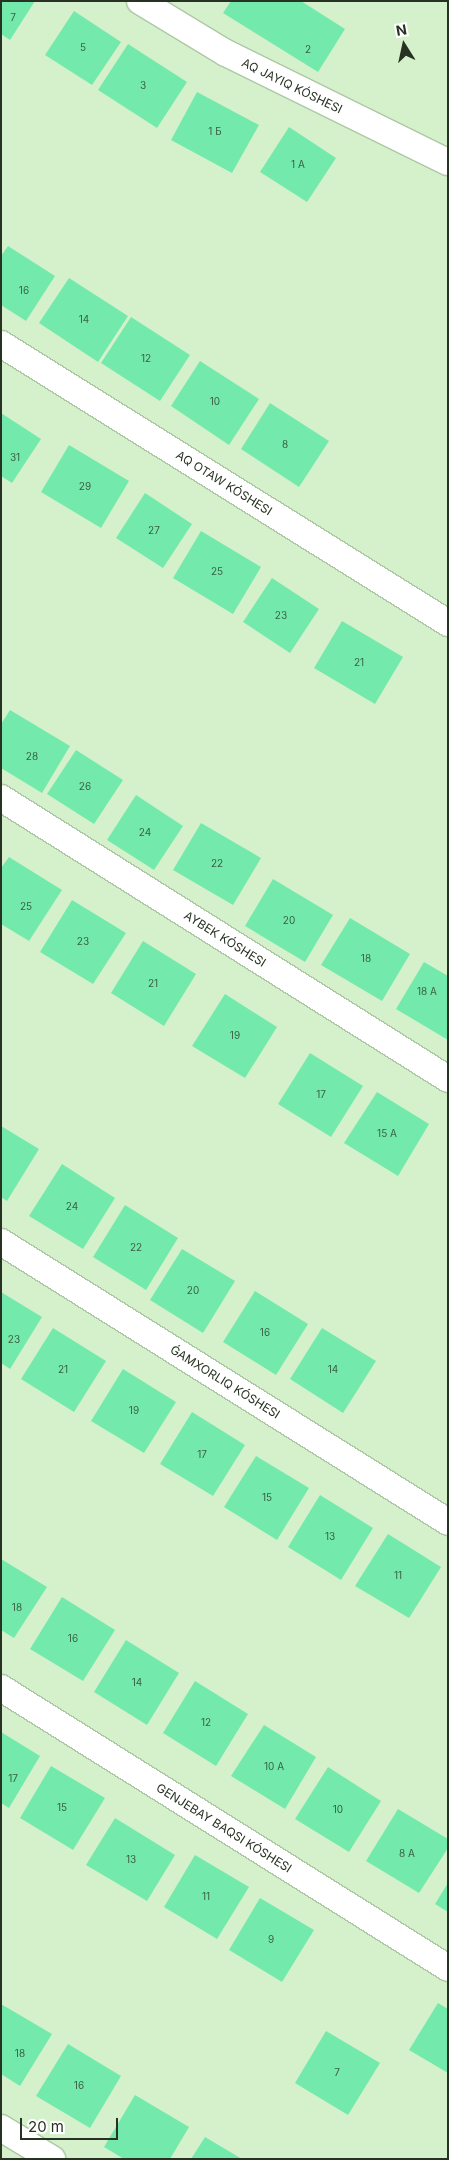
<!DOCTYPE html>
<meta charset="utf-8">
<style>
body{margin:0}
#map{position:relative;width:449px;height:2160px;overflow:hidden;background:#d5f1cc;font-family:Inter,sans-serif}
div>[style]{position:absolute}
.building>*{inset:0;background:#73eaab}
.roads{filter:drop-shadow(1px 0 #acc8a4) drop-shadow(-1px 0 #acc8a4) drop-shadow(0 1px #acc8a4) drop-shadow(0 -1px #acc8a4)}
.minor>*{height:26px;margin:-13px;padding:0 13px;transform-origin:13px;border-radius:13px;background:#fff}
span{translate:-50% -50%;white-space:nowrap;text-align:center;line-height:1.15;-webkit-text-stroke:4.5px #fff;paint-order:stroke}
.number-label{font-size:10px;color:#3a6045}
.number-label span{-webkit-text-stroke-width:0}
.street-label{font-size:12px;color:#273223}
.frame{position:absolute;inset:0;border:2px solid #273223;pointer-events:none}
.north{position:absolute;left:379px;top:20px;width:50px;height:50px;-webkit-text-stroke:4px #fff;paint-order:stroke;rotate:350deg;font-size:14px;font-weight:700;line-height:20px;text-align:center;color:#273223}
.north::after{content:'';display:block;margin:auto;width:18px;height:22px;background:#273223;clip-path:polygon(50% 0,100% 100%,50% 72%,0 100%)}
.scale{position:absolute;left:20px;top:2118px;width:98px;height:22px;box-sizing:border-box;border:2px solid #273223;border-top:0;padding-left:6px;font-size:15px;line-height:18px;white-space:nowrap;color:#273223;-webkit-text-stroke:4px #fff;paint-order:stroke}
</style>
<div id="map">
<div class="building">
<i style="clip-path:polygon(1px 1px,35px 1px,10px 40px,1px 34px)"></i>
<i style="clip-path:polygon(231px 1px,301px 1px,345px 29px,318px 72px,223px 13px)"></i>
<i style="clip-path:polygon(74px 11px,121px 42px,92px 85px,45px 55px)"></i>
<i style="clip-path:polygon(128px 44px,187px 82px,157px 128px,98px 90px)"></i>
<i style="clip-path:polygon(197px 92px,259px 125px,232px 173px,171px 140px)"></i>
<i style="clip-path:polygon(289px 127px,336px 158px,307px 202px,260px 172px)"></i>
<i style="clip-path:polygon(8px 246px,55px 276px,26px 321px,1px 305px,1px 256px)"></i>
<i style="clip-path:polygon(69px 278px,128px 316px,98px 362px,39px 323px)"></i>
<i style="clip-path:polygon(131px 317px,190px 355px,160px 401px,101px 363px)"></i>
<i style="clip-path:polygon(200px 361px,259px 399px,229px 445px,171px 406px)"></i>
<i style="clip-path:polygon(270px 403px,329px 441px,299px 487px,241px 449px)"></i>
<i style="clip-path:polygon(1px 413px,41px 439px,12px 483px,1px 476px)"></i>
<i style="clip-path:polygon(69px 445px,129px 481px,101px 528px,41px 492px)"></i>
<i style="clip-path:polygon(145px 493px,192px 524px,163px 568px,116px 538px)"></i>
<i style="clip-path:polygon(201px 531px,261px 567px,233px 614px,173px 578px)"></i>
<i style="clip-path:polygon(272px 578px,319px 609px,290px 653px,243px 622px)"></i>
<i style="clip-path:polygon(342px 621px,403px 657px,375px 704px,314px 668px)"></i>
<i style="clip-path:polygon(10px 710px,70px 746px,42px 793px,1px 768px,1px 724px)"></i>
<i style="clip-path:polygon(76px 750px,123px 780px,94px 824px,47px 794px)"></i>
<i style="clip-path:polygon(136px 795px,183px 826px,154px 870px,107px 840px)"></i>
<i style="clip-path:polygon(201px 823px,261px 858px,233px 905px,173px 870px)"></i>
<i style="clip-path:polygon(9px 857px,62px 890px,29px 941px,1px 924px,1px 868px)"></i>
<i style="clip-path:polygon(273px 879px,333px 915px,305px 962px,245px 926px)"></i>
<i style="clip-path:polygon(72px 900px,126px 933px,93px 984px,40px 952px)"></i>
<i style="clip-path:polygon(350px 918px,410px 954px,382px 1001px,321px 965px)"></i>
<i style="clip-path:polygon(143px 941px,196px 974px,164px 1026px,111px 993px)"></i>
<i style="clip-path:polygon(424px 962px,448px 976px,448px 1040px,396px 1009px)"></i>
<i style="clip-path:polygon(225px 994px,277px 1027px,245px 1078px,192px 1046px)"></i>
<i style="clip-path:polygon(310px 1053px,363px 1086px,331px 1137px,278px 1104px)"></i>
<i style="clip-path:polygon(377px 1092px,429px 1124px,398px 1176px,344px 1143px)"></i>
<i style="clip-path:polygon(1px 1126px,39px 1149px,7px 1201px,1px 1197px)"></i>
<i style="clip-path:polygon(62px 1164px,115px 1198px,83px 1249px,29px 1216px)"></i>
<i style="clip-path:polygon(125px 1205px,178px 1238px,146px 1290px,93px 1257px)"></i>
<i style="clip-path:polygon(182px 1249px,235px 1281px,203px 1333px,150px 1300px)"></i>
<i style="clip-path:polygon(255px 1291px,308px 1324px,276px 1375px,223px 1342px)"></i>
<i style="clip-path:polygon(1px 1292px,42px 1317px,10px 1369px,1px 1363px)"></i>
<i style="clip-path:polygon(53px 1328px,106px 1361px,74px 1412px,21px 1379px)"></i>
<i style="clip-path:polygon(322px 1328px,376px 1361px,343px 1413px,290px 1379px)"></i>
<i style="clip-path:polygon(123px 1369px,176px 1402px,144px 1453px,91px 1421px)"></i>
<i style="clip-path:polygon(192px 1412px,245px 1445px,213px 1496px,160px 1464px)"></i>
<i style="clip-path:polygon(256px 1456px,309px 1488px,277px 1540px,224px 1507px)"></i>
<i style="clip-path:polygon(320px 1495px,373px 1528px,341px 1580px,288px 1547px)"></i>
<i style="clip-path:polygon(388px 1534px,441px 1567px,409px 1618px,355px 1586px)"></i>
<i style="clip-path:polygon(1px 1559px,47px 1587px,14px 1638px,1px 1630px)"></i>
<i style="clip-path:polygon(62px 1597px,115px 1630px,83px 1681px,30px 1649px)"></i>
<i style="clip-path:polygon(126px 1640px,179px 1673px,147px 1725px,94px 1692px)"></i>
<i style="clip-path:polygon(195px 1681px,248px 1714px,216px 1766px,163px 1733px)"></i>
<i style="clip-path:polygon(264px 1725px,316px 1757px,285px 1809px,231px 1776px)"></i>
<i style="clip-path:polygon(1px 1732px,40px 1756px,9px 1808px,1px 1803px)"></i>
<i style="clip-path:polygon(51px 1766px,105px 1798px,73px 1850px,20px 1818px)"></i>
<i style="clip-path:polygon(328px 1767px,381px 1801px,349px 1852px,295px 1819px)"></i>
<i style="clip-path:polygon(398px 1809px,448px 1839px,448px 1848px,419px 1893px,366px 1861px)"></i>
<i style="clip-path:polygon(115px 1818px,175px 1855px,147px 1901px,86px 1865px)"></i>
<i style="clip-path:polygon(195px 1855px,249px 1887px,217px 1939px,164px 1907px)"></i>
<i style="clip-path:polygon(448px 1883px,448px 1912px,435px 1904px)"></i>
<i style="clip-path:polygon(260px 1898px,314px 1930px,282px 1982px,229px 1950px)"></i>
<i style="clip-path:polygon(438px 2003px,448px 2009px,448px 2073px,409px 2050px)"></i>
<i style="clip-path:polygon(1px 2004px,52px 2034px,20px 2086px,1px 2074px)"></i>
<i style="clip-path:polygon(326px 2031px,380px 2063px,348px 2115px,295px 2083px)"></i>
<i style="clip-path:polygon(68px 2044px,121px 2076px,90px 2128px,36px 2096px)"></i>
<i style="clip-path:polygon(135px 2095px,189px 2127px,170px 2159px,124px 2159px,104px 2147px)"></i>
<i style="clip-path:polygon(205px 2137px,242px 2159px,191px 2159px)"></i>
</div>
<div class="roads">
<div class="minor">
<i style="left:140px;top:1px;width:100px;rotate:31.2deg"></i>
<i style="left:226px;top:53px;width:247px;rotate:26.2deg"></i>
<i style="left:1px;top:344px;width:527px;rotate:31.97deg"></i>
<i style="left:1px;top:798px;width:528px;rotate:32.15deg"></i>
<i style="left:1px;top:1242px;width:527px;rotate:32.06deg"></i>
<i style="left:1px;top:1688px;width:527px;rotate:32.06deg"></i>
<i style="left:1px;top:2128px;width:60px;rotate:31.3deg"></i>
</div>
</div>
<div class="number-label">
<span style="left:13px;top:18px">7</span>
<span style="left:83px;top:48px">5</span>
<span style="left:308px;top:50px">2</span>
<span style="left:143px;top:86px">3</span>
<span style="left:215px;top:132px">1 Б</span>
<span style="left:298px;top:165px">1 А</span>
<span style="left:24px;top:291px">16</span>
<span style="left:84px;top:320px">14</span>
<span style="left:146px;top:359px">12</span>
<span style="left:215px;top:402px">10</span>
<span style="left:285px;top:445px">8</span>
<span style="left:15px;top:458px">31</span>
<span style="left:85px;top:487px">29</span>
<span style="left:154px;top:531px">27</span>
<span style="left:217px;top:572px">25</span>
<span style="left:281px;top:616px">23</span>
<span style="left:359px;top:663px">21</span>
<span style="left:32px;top:757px">28</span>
<span style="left:85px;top:787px">26</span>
<span style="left:145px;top:833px">24</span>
<span style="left:217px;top:864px">22</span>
<span style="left:26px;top:907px">25</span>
<span style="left:289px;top:921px">20</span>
<span style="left:83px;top:942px">23</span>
<span style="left:366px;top:959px">18</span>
<span style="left:153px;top:984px">21</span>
<span style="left:427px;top:992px">18 А</span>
<span style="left:235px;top:1036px">19</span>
<span style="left:321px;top:1095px">17</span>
<span style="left:387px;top:1134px">15 А</span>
<span style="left:72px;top:1207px">24</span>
<span style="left:136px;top:1248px">22</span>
<span style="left:193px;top:1291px">20</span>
<span style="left:265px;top:1333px">16</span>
<span style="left:14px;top:1340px">23</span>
<span style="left:63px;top:1370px">21</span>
<span style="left:333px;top:1370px">14</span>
<span style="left:134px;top:1411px">19</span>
<span style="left:202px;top:1455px">17</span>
<span style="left:267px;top:1498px">15</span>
<span style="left:330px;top:1537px">13</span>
<span style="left:398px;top:1576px">11</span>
<span style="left:17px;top:1608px">18</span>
<span style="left:73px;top:1639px">16</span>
<span style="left:137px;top:1683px">14</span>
<span style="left:206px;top:1723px">12</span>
<span style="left:274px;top:1767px">10 А</span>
<span style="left:13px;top:1779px">17</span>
<span style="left:62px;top:1808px">15</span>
<span style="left:338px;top:1810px">10</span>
<span style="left:407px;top:1854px">8 А</span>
<span style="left:131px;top:1860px">13</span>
<span style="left:206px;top:1897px">11</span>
<span style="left:271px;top:1940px">9</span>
<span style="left:20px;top:2054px">18</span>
<span style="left:337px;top:2073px">7</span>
<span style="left:79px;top:2086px">16</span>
</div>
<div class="street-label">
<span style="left:292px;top:86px;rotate:26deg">AQ JAYIQ KÓSHESI</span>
<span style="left:224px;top:483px;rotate:32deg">AQ OTAW KÓSHESI</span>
<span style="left:225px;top:939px;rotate:32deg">AYBEK KÓSHESI</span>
<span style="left:225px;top:1382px;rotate:32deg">ǴAMXORLIQ KÓSHESI</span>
<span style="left:224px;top:1828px;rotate:32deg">GENJEBAY BAQSI KÓSHESI</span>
</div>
<div class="frame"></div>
<div class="north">N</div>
<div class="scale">20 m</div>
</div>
